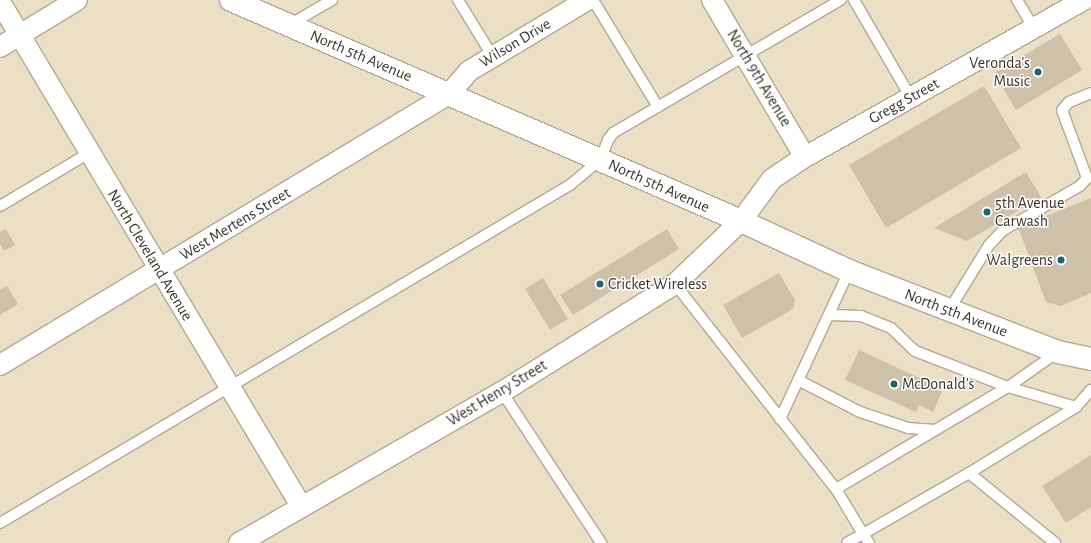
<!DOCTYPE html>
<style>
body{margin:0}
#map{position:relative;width:1091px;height:543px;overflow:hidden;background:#ebdfc6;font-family:"Alegreya Sans",sans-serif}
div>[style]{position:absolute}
.building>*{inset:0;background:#cdc1a9}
.roads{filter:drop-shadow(1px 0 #b4a991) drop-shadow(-1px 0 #b4a991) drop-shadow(0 1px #b4a991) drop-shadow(0 -1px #b4a991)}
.service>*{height:10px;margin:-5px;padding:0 5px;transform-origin:5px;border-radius:5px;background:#fff}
.minor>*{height:20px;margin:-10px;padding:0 10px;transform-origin:10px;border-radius:10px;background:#fff}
.tertiary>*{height:22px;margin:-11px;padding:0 11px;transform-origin:11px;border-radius:11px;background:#fff}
.dots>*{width:11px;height:11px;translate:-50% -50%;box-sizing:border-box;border:2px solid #fff;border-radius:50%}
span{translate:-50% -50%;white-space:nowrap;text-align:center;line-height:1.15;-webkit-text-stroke:3px #fff;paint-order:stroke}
.street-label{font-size:16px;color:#39342b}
.poi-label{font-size:16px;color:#39342b}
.right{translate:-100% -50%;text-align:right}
.left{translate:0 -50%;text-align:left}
</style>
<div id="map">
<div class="building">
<i style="clip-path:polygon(1060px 34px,1082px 70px,1016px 110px,994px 73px)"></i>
<i style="clip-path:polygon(984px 86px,1021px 148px,886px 228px,849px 165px)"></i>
<i style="clip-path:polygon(1026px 172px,1041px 197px,967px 241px,934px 228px)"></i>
<i style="clip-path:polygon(1091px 198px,1091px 293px,1061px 306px,1046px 302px,1018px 227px)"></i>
<i style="clip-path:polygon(6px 229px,15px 245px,4px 251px,0 244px,0 232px)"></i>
<i style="clip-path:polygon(667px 229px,679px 249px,573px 315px,560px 295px)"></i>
<i style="clip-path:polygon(779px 273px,795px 300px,793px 309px,742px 338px,723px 305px)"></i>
<i style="clip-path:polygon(543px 278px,568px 319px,550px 330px,525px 289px)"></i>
<i style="clip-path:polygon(7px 286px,18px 304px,0 315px,0 290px)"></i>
<i style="clip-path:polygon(859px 350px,943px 389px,933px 412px,919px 405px,916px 412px,845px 380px)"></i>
<i style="clip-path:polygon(1091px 455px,1091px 507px,1066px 523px,1042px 486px)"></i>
</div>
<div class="roads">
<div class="service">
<i style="left:458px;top:0;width:67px;rotate:58.4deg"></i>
<i style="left:593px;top:0;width:125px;rotate:58.7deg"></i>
<i style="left:854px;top:0;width:113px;rotate:59.8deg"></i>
<i style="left:1017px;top:0;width:33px;rotate:59deg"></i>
<i style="left:289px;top:25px;width:50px;rotate:-30.2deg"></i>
<i style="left:0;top:206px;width:104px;rotate:-30.8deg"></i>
<i style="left:675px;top:284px;width:261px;rotate:51.9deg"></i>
<i style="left:836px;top:489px;width:200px;rotate:-30.7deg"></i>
<i style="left:1008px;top:387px;width:71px;rotate:16.4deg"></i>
<i style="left:1076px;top:407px;width:126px;rotate:148.3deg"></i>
<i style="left:949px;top:310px;width:76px;rotate:-58.4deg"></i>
<i style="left:989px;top:245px;width:19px;rotate:-47deg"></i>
<i style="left:1002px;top:231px;width:90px;rotate:-30deg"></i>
<i style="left:1080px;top:186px;width:11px;rotate:-49deg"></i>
<i style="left:1087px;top:178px;width:72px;rotate:-110.2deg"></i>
<i style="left:1062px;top:110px;width:11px;rotate:-49deg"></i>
<i style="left:1069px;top:102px;width:24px;rotate:-22deg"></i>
<i style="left:829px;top:315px;width:32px;rotate:2deg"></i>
<i style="left:861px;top:316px;width:32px;rotate:22deg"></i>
<i style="left:891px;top:328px;width:33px;rotate:44deg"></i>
<i style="left:915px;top:351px;width:100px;rotate:21.2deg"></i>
<i style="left:1008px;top:387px;width:61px;rotate:-35deg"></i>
<i style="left:798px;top:380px;width:70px;rotate:27.3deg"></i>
<i style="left:860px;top:412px;width:51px;rotate:18.4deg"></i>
<i style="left:908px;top:428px;width:27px;rotate:4deg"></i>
<i style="left:502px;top:392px;width:181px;rotate:56.7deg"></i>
<i style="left:1076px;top:407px;width:23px;rotate:-49deg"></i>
<i style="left:780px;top:419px;width:163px;rotate:-65deg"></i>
<i style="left:836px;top:489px;width:52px;rotate:59deg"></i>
<i style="left:863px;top:534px;width:18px;rotate:151deg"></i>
<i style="left:0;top:523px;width:663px;rotate:-30.67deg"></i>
<i style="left:570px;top:185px;width:39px;rotate:-40deg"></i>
<i style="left:600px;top:160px;width:22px;rotate:-68deg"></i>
<i style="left:608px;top:140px;width:9px;rotate:-54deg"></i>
<i style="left:613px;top:133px;width:264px;rotate:-30.3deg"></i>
<i style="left:869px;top:543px;width:11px;rotate:-124deg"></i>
<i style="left:863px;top:534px;width:122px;rotate:-29.9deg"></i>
<i style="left:969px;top:473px;width:111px;rotate:39.1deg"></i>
</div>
<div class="minor">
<i style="left:712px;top:0;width:182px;rotate:59.4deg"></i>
<i style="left:0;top:2px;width:587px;rotate:59.15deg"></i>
<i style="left:0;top:47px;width:90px;rotate:-31.4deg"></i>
<i style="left:0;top:365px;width:524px;rotate:-31.11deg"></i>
<i style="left:449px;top:94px;width:30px;rotate:-49deg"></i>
<i style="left:469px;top:71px;width:138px;rotate:-31deg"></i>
<i style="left:239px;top:543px;width:303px;rotate:-29.9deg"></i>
<i style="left:502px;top:392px;width:204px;rotate:-32deg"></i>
<i style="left:675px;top:284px;width:91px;rotate:-43.7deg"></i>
<i style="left:741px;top:221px;width:52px;rotate:-53.6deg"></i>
<i style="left:772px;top:179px;width:40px;rotate:-34deg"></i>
<i style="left:805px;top:157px;width:320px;rotate:-29.4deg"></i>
</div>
<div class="tertiary">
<i style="left:231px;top:0;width:556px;rotate:23.43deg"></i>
<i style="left:741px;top:221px;width:119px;rotate:24.8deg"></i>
<i style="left:849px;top:271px;width:224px;rotate:21.2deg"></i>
<i style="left:1058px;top:352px;width:34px;rotate:12deg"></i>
</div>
</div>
<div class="dots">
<i style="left:1038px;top:72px;background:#1c6772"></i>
<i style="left:987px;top:212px;background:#1c6772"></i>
<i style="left:1061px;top:260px;background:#1c6772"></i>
<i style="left:600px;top:284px;background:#1c6772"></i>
<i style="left:894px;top:384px;background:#1c6772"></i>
</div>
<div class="street-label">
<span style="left:515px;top:43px;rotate:-31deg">Wilson Drive</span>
<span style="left:361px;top:56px;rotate:23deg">North 5th Avenue</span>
<span style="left:759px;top:78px;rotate:59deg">North 9th Avenue</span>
<span style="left:904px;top:101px;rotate:-29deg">Gregg Street</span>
<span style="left:659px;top:186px;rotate:24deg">North 5th Avenue</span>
<span style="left:235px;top:224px;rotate:-31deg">West Mertens Street</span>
<span style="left:150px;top:255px;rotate:59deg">North Cleveland Avenue</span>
<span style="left:956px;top:313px;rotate:21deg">North 5th Avenue</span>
<span style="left:497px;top:393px;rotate:-31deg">West Henry Street</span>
</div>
<div class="poi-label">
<span class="right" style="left:1030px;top:72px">Veronda's<br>Music</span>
<span class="left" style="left:995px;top:212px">5th Avenue<br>Carwash</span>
<span class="right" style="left:1053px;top:260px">Walgreens</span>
<span class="left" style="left:608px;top:284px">Cricket Wireless</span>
<span class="left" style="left:902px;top:384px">McDonald's</span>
</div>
</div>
